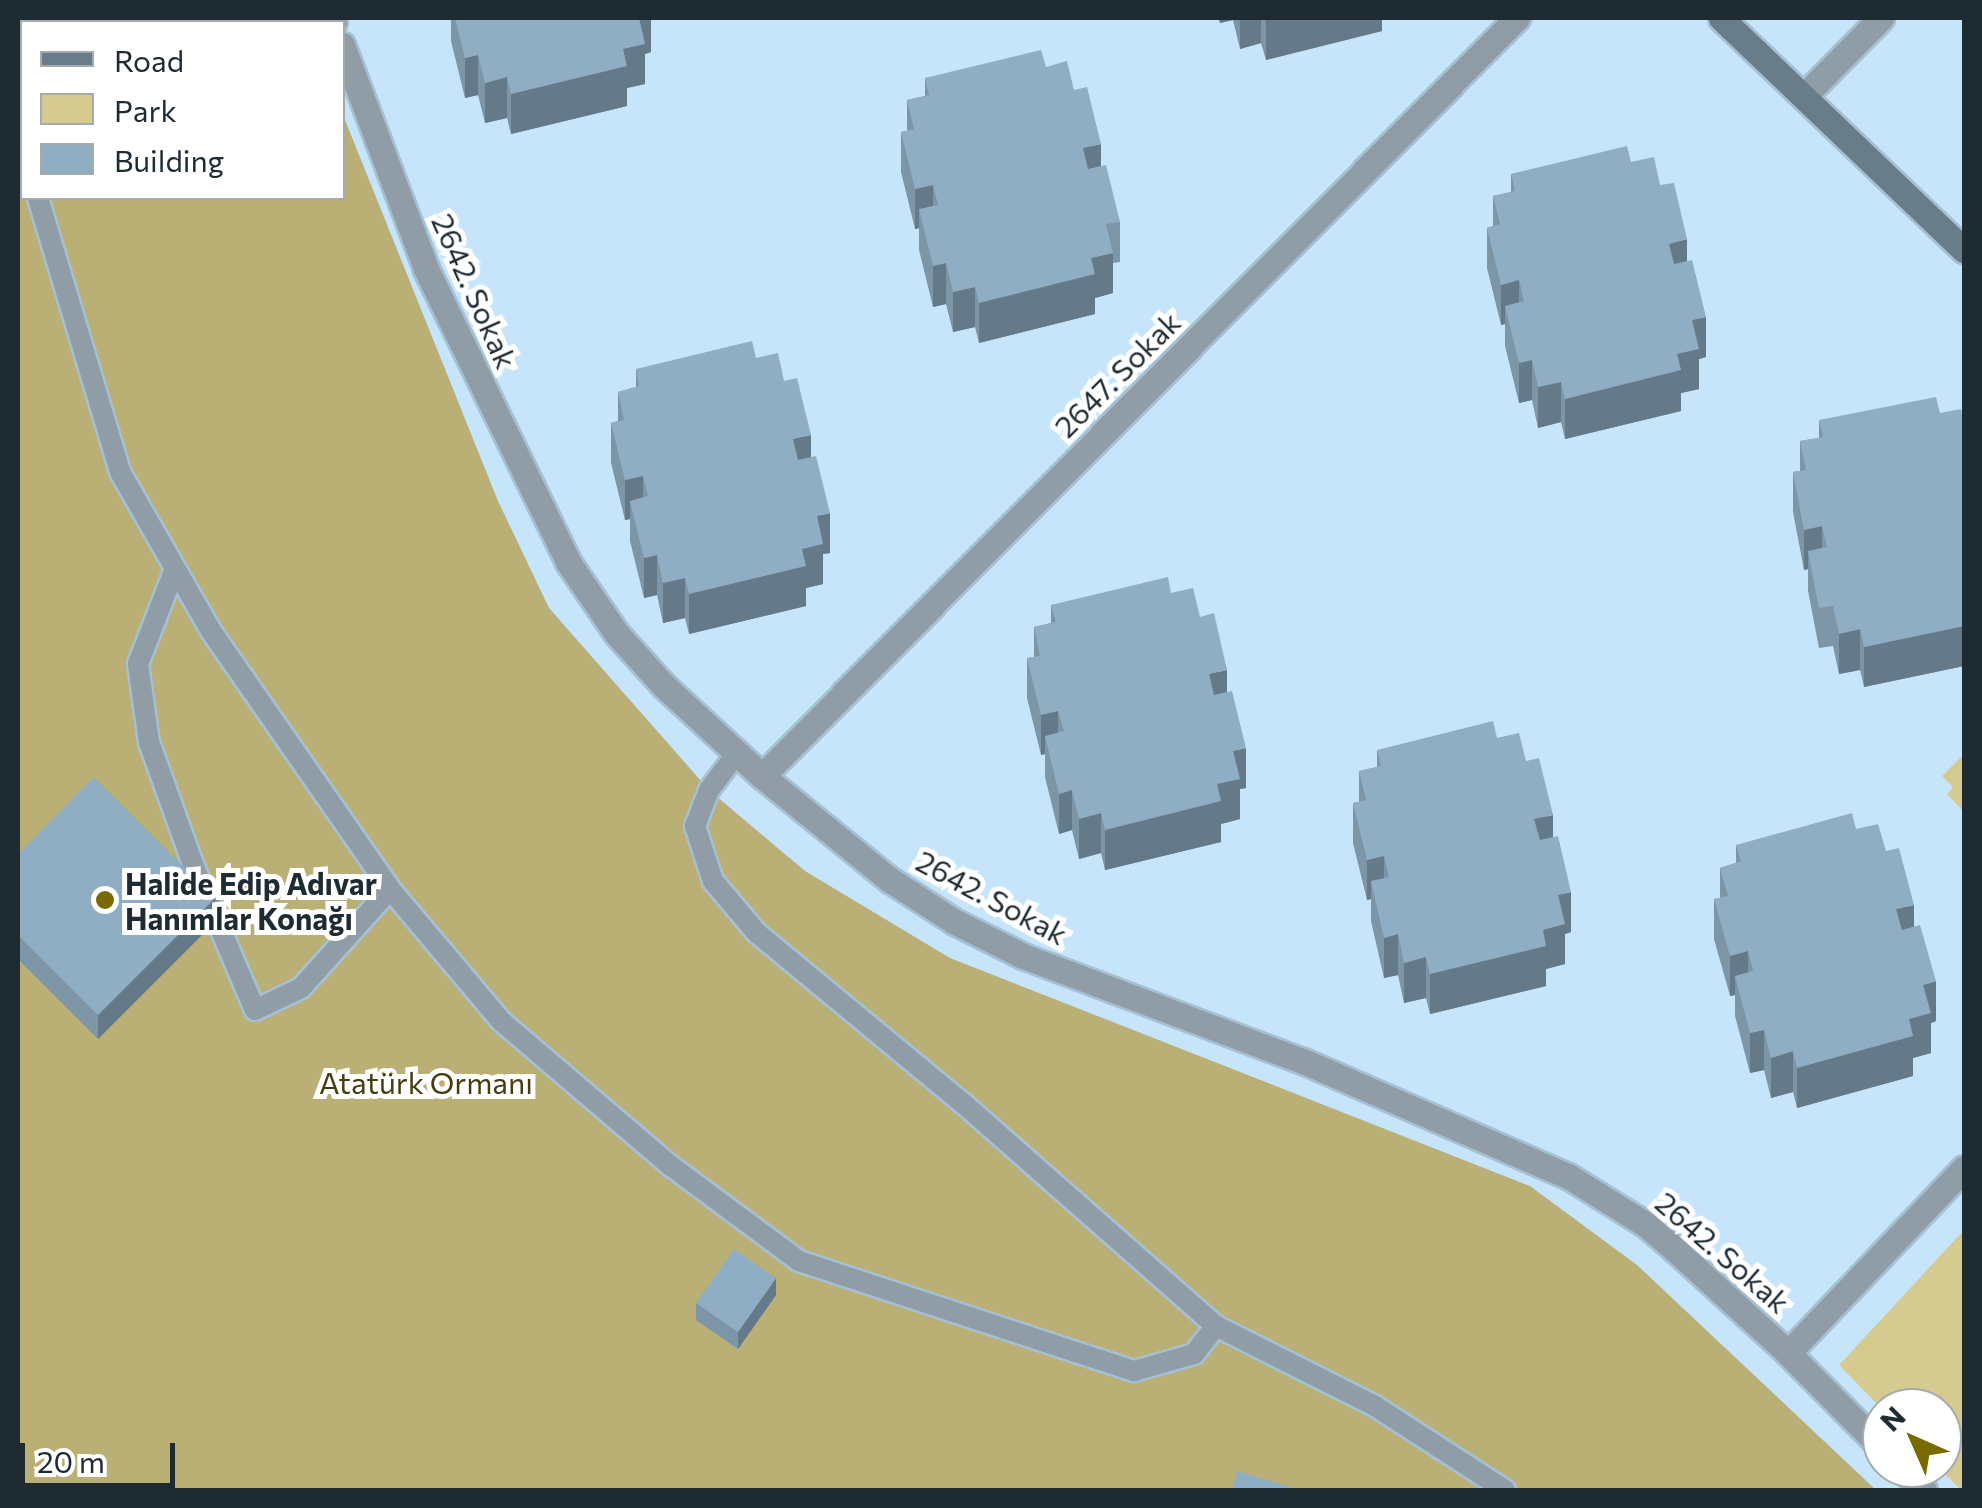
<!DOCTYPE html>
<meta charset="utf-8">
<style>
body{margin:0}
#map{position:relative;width:1982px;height:1508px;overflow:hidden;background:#c6e5fb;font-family:Commissioner,sans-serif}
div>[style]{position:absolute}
.green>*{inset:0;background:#d5ca90}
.forest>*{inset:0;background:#baaf74}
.roads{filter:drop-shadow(2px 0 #a5c0d3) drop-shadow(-2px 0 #a5c0d3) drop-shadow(0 2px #a5c0d3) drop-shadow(0 -2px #a5c0d3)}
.lane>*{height:20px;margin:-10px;padding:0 10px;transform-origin:10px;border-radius:10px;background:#909ca6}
.street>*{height:25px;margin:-12.5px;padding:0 12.5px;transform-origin:12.5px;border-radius:12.5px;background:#909ca6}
.secondary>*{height:25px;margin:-12.5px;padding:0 12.5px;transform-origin:12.5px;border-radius:12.5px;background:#697c89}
.wall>*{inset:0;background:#7c96a8}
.shaded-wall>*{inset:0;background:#657a88}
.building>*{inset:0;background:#90aec3}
.dots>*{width:28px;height:28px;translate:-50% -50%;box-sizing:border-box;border:5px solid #fff;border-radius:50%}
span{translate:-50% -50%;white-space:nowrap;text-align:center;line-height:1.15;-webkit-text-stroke:10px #fff;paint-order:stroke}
.street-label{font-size:30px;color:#1f2b33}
.poi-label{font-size:30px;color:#1f2b33;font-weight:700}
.left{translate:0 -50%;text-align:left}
.park-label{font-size:30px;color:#453d0d}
.frame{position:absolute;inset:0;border:20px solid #1f2b33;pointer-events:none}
.legend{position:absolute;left:20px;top:20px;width:325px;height:180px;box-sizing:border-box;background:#fff;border:2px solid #a5aaad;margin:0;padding:12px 18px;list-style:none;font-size:30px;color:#1f2b33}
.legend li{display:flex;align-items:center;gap:20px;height:50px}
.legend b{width:50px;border:2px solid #a5aaad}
.north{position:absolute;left:1862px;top:1388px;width:100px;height:100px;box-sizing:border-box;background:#fff;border:2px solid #a5aaad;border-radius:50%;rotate:315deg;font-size:28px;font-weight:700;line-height:40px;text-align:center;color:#1f2b33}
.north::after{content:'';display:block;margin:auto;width:35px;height:45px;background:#796a00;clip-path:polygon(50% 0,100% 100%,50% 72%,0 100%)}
.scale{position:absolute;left:20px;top:1443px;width:155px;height:45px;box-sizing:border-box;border:5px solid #1f2b33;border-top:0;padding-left:12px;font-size:30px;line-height:35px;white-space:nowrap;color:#1f2b33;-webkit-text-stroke:8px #fff;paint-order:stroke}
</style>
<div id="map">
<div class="green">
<i style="clip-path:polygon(1964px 754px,1964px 812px,1947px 794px,1953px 787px,1942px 776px)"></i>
<i style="clip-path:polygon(1964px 1230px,1964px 1490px,1961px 1490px,1939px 1468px,1942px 1408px,1882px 1409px,1839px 1365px)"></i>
</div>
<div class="forest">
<i style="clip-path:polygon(18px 18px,304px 18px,306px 22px,22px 22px,22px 198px,342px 198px,343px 115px,498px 501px,549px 608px,709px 790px,805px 871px,950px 958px,1530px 1186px,1637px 1265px,1876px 1490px,18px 1490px)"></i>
</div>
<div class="roads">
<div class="lane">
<i style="left:18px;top:111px;width:21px;rotate:79deg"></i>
<i style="left:38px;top:198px;width:286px;rotate:73.3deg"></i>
<i style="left:120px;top:472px;width:183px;rotate:60.2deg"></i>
<i style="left:211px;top:631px;width:314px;rotate:55.2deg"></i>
<i style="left:390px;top:889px;width:172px;rotate:49.9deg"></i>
<i style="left:501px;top:1021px;width:223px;rotate:40.5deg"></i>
<i style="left:671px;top:1166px;width:159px;rotate:36.6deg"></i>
<i style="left:799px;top:1261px;width:353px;rotate:18.2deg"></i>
<i style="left:1134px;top:1371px;width:62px;rotate:-15.8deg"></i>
<i style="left:1194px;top:1354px;width:36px;rotate:-52deg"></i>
<i style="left:175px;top:569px;width:102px;rotate:111.3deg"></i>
<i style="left:138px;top:664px;width:79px;rotate:82deg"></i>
<i style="left:149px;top:742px;width:133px;rotate:70.2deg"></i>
<i style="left:194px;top:867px;width:155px;rotate:66.9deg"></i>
<i style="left:255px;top:1010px;width:51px;rotate:-25.6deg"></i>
<i style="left:301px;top:988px;width:133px;rotate:-48deg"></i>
<i style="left:737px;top:753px;width:46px;rotate:127.1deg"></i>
<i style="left:709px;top:790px;width:39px;rotate:111deg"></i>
<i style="left:695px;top:826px;width:58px;rotate:71.9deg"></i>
<i style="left:713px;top:881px;width:68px;rotate:49.8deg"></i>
<i style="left:757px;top:933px;width:268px;rotate:39.6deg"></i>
<i style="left:964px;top:1104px;width:336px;rotate:41.4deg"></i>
<i style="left:1216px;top:1326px;width:178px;rotate:26.7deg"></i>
<i style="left:1375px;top:1406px;width:155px;rotate:32.9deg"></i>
</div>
<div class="street">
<i style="left:332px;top:18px;width:4px;rotate:63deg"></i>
<i style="left:342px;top:45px;width:239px;rotate:69.4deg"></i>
<i style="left:426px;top:269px;width:326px;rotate:64.1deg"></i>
<i style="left:568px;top:562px;width:87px;rotate:55.8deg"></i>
<i style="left:617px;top:634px;width:70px;rotate:47.9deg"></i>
<i style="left:664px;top:686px;width:133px;rotate:42.6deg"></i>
<i style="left:762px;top:776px;width:165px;rotate:39.1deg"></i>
<i style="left:890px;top:880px;width:77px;rotate:32.9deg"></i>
<i style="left:955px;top:922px;width:76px;rotate:26.6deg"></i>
<i style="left:1023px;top:956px;width:299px;rotate:20.6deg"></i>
<i style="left:1303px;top:1061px;width:289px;rotate:23.5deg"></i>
<i style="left:1568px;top:1176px;width:91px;rotate:31.9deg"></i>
<i style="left:1645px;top:1224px;width:34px;rotate:40deg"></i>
<i style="left:1671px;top:1246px;width:159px;rotate:42.4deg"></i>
<i style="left:1788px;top:1353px;width:134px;rotate:45.3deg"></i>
<i style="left:1804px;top:96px;width:110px;rotate:-45.4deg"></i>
<i style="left:762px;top:776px;width:1070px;rotate:-45.11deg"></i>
<i style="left:1788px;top:1353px;width:255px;rotate:-46.4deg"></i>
<i style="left:1901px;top:1468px;width:32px;rotate:44deg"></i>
</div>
<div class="secondary">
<i style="left:1721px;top:18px;width:336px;rotate:43.7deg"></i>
</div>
</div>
<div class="wall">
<i style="clip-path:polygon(446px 18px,651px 18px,651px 52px,645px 54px,645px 84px,627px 88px,627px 106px,511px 134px,507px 118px,485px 123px,478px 95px,465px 98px,451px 41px,451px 19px,447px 20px)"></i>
<i style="clip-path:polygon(1218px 18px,1382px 18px,1382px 31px,1266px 60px,1261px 43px,1240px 49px,1233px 20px,1220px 23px)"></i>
<i style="clip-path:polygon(1046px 67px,1074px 90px,1120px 222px,1120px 262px,1113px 263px,1113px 293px,1095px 298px,1095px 314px,979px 343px,975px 327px,953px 332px,946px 304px,933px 307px,919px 250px,919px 228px,915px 229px,901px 172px,901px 132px,907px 131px,907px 100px,925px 96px,925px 78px)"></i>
<i style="clip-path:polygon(1631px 162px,1660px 185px,1687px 261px,1706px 357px,1699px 359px,1699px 389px,1681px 393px,1681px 411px,1565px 439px,1561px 422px,1538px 428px,1532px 400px,1519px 403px,1505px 346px,1505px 324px,1501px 325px,1487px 268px,1487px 228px,1493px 226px,1493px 196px,1511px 192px,1511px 174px)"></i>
<i style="clip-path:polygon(756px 358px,784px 381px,811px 457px,830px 553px,823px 554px,823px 584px,806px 588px,806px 606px,689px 634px,685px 618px,663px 623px,657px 595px,644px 598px,630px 541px,630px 519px,625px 520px,611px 463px,611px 423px,618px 421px,618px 392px,636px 387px,636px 369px)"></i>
<i style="clip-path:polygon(1940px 413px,1964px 423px,1964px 666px,1864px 687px,1860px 670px,1839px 674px,1833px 646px,1819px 648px,1808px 591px,1808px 569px,1804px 570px,1793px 512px,1793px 472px,1800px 471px,1800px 441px,1819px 438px,1819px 420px)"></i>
<i style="clip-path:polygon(1171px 593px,1200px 617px,1227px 692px,1246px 788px,1240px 789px,1240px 819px,1221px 824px,1221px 842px,1105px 870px,1101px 853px,1079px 859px,1072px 830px,1059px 834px,1045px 777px,1045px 754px,1041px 755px,1027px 698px,1027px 658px,1034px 657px,1034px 627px,1051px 623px,1051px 605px)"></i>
<i style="clip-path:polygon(1497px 738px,1526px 761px,1553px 837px,1571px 932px,1565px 934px,1565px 964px,1546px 969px,1546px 986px,1430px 1014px,1426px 998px,1404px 1003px,1398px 975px,1384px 978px,1371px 921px,1371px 899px,1367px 900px,1353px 843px,1353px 803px,1359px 802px,1359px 771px,1377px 767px,1377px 750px)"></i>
<i style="clip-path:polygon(1856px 829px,1886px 851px,1914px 926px,1936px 1021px,1931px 1023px,1931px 1053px,1913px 1058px,1913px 1076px,1797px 1108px,1793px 1092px,1771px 1098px,1764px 1070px,1750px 1073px,1735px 1016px,1735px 995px,1730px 996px,1714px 939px,1714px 899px,1720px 898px,1720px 868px,1736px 863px,1736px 845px)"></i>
<i style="clip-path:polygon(18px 854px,215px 922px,98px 1039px,18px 959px)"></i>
<i style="clip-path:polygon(776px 1295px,738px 1349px,696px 1320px,696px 1303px)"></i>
</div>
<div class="shaded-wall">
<i style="clip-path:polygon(638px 18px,651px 18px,651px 52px,645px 54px,645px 84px,627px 88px,627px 106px,511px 134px,511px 94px,623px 49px)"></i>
<i style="clip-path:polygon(1220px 18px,1233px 18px,1233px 20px,1220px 23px)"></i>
<i style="clip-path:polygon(1240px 18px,1261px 18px,1261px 43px,1240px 49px)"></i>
<i style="clip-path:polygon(1273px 18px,1382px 18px,1382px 31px,1266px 60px,1266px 19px)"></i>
<i style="clip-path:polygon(478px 55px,478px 95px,465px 98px,465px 58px)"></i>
<i style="clip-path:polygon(507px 77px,507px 118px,485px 123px,485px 83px)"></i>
<i style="clip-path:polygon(1101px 144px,1101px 184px,1083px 188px,1083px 148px)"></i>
<i style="clip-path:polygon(933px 185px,933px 225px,919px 209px,919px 228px,915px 229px,915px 189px)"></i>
<i style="clip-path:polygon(1687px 239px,1687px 279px,1669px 284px,1669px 244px)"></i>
<i style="clip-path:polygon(1113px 253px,1113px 293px,1095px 298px,1095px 314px,979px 343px,979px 303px,1091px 258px)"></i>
<i style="clip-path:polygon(946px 263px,946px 304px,933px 307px,933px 266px)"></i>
<i style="clip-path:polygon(1519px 280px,1519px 320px,1505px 306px,1505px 324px,1501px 325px,1501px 285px)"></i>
<i style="clip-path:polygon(975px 287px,975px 327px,953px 332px,953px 292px)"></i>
<i style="clip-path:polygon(1706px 317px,1706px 357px,1699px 359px,1699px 389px,1681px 393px,1681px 411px,1565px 439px,1565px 399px,1677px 354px,1692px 320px)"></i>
<i style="clip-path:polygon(1532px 360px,1532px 400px,1519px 403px,1519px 363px)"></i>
<i style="clip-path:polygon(1561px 382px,1561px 422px,1538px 428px,1538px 387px)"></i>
<i style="clip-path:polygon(811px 435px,811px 475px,793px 479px,793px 439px)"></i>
<i style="clip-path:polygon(643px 476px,643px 516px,630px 501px,630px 519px,625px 520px,625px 480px)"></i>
<i style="clip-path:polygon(830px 513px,830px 553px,823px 554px,823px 584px,806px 588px,806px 606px,689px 634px,689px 594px,802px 549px,817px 516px)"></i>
<i style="clip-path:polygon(1822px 526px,1822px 566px,1808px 551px,1808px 569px,1804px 570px,1804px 530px)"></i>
<i style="clip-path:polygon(657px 555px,657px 595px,644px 598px,644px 558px)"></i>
<i style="clip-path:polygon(685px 578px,685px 618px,663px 623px,663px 583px)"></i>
<i style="clip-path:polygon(1964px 626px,1964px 666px,1864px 687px,1864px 647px)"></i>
<i style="clip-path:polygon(1860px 629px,1860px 670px,1839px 674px,1839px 634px)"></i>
<i style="clip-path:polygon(1227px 670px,1227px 710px,1209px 714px,1209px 674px)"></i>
<i style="clip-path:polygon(1058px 711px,1058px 751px,1045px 736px,1045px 754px,1041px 755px,1041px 715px)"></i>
<i style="clip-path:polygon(1246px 748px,1246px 788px,1240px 789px,1240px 819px,1221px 824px,1221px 842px,1105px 870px,1105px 830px,1217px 784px,1233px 751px)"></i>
<i style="clip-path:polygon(1072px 790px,1072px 830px,1059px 834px,1059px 794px)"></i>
<i style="clip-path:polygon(1101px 813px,1101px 853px,1079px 859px,1079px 819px)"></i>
<i style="clip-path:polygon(1553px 815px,1553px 855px,1534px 859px,1534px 819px)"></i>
<i style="clip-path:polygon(1384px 856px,1384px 896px,1371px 881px,1371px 899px,1367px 900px,1367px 860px)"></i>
<i style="clip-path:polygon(1571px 892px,1571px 932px,1565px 934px,1565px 964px,1546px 969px,1546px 986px,1430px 1014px,1430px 974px,1543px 930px,1558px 895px)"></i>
<i style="clip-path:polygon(215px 898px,215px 922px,98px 1039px,98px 1015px)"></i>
<i style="clip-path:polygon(1914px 905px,1914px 945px,1896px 949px,1896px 909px)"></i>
<i style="clip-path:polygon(1398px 934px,1398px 975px,1384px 978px,1384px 938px)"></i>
<i style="clip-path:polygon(1748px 951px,1748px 992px,1735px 976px,1735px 995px,1730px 996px,1730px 956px)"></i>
<i style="clip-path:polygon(1426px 957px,1426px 998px,1404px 1003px,1404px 963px)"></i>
<i style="clip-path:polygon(1936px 981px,1936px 1021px,1931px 1023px,1931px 1053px,1913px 1058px,1913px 1076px,1797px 1108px,1797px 1068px,1909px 1019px,1923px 985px)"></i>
<i style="clip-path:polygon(1764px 1030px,1764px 1070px,1750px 1073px,1750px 1033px)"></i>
<i style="clip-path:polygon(1793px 1051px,1793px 1092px,1771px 1098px,1771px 1058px)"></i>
<i style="clip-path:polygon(776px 1278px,776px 1295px,738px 1349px,738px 1332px)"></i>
</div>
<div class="building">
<i style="clip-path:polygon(455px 18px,639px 18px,645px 44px,623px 49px,627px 66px,511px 94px,507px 77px,485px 83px,478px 55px,465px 58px)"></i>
<i style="clip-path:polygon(1041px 50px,1046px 67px,1067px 61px,1074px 90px,1087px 87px,1101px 144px,1083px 148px,1088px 169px,1106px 165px,1120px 222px,1106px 224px,1113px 253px,1091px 258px,1095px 274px,979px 303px,975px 287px,953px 292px,946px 263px,933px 266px,919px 209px,938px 205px,933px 185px,915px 189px,901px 132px,914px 129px,907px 100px,929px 95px,925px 78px)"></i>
<i style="clip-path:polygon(1627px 146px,1631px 162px,1654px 157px,1660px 185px,1674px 183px,1687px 239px,1669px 244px,1674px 264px,1692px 260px,1706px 317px,1692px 320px,1699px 349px,1677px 354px,1681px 370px,1565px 399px,1561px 382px,1538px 387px,1532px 360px,1519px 363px,1505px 306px,1524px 301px,1519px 280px,1501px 285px,1487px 228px,1500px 224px,1493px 196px,1515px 191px,1511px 174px)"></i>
<i style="clip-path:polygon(752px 341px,756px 358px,778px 353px,784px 381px,797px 378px,811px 435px,793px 439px,798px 460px,816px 456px,830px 513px,817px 516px,823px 544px,802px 549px,806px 566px,689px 594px,685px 578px,663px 583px,657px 555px,644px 558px,630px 501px,648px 496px,643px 476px,625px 480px,611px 423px,624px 420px,618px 392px,639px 386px,636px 369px)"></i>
<i style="clip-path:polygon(1936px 397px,1940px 413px,1961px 409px,1964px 423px,1964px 626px,1864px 647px,1860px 629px,1839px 634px,1833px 606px,1819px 608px,1808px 551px,1827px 547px,1822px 526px,1804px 530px,1793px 472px,1806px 470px,1800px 441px,1823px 437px,1819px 420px)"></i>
<i style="clip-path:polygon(1168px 577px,1171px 593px,1193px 588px,1200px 617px,1214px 613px,1227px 670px,1209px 674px,1214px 695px,1232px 691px,1246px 748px,1233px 751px,1240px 779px,1217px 784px,1221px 801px,1105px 830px,1101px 813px,1079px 819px,1072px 790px,1059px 794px,1045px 736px,1064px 731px,1058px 711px,1041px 715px,1027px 658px,1040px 656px,1034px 627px,1056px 622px,1051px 605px)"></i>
<i style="clip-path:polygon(1493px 721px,1497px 738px,1519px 733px,1526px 761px,1539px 758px,1553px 815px,1534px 819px,1540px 840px,1558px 836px,1571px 892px,1558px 895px,1565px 924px,1543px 930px,1546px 946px,1430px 974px,1426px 957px,1404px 963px,1398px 934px,1384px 938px,1371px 881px,1389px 877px,1384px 856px,1367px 860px,1353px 803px,1366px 800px,1359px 771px,1381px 766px,1377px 750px)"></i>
<i style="clip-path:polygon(94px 777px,215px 898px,98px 1015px,18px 935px,18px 854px)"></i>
<i style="clip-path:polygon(1852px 813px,1856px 829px,1878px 824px,1886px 851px,1899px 848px,1914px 905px,1896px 909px,1902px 930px,1920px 925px,1936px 981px,1923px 985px,1931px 1013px,1909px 1019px,1913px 1036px,1797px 1068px,1793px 1051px,1771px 1058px,1764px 1030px,1750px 1033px,1735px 976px,1753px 971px,1748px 951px,1730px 956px,1714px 899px,1728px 896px,1720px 868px,1741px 861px,1736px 845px)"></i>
<i style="clip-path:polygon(734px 1249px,776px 1278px,738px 1332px,696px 1303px)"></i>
<i style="clip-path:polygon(1237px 1471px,1301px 1490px,1232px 1490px)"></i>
</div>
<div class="dots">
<i style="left:105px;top:900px;background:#796a00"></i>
</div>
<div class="street-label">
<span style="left:475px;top:291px;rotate:66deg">2642. Sokak</span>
<span style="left:1117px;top:374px;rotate:-45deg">2647. Sokak</span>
<span style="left:992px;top:897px;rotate:28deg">2642. Sokak</span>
<span style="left:1723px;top:1252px;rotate:41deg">2642. Sokak</span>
</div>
<div class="poi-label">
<span class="left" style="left:125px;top:900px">Halide Edip Adıvar<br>Hanımlar Konağı</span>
</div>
<div class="park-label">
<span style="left:426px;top:1082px">Atatürk Ormanı</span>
</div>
<div class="frame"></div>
<ul class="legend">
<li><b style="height:12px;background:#697c89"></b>Road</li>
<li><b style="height:28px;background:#d5ca90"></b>Park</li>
<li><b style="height:28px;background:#90aec3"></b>Building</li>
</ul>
<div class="north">N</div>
<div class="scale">20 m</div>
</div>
